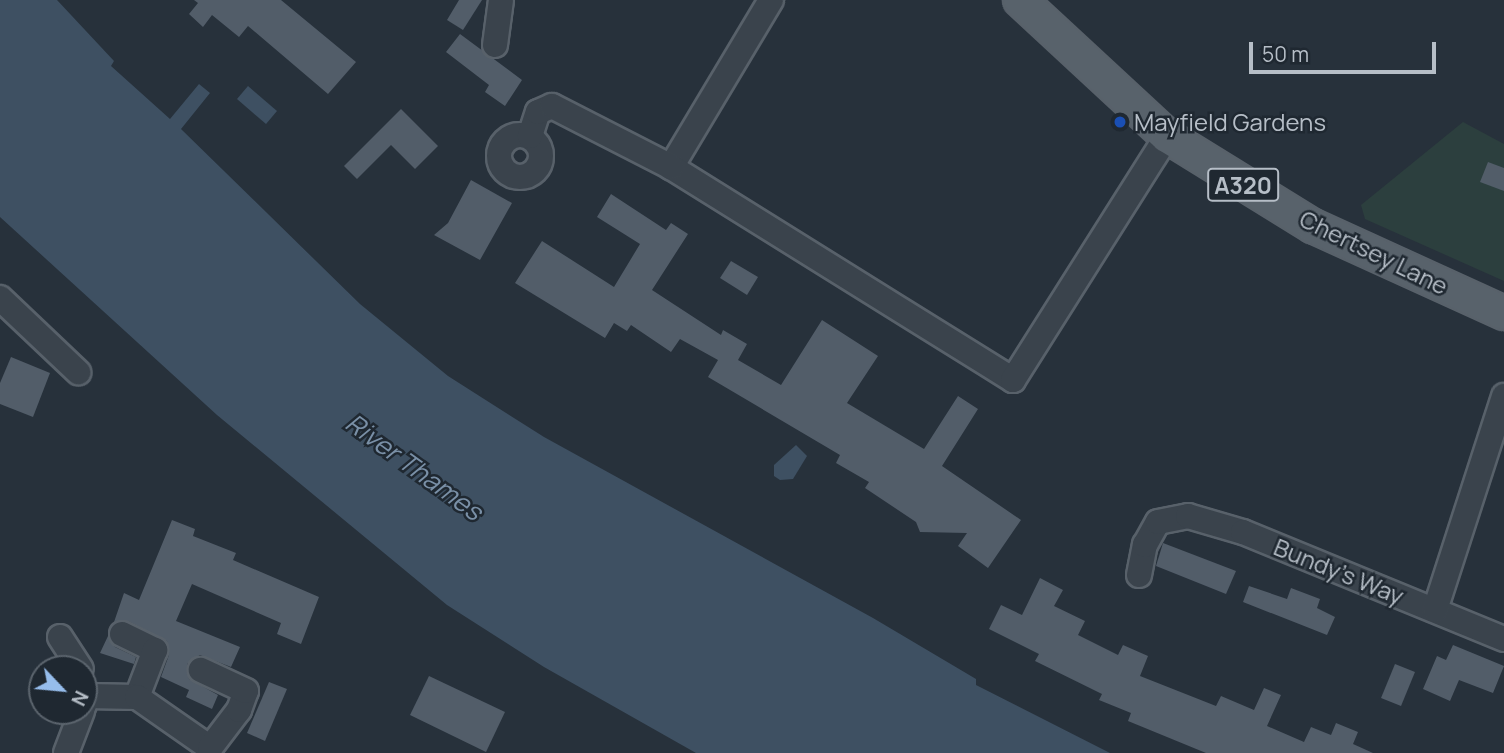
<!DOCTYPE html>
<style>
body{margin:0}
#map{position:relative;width:1504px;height:753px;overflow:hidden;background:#27313b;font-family:Manrope,sans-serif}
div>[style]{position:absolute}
.green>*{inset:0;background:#2c3f3e}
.water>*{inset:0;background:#3e5062}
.building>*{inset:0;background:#525d69}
.roads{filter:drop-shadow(2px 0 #58616a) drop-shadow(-2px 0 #58616a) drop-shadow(0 2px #58616a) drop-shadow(0 -2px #58616a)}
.minor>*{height:24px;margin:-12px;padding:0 12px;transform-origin:12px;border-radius:12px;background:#3a434c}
.minor>.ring{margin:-12px;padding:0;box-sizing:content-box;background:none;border:24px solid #3a434c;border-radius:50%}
.major>*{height:32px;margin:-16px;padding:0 16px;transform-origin:16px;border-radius:16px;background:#58626b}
.dots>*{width:19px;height:19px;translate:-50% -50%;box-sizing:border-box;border:4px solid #1f2831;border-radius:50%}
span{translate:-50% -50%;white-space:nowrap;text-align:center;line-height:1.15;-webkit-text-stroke:5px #1f2831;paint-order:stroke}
.shield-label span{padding:2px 5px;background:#1f2831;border:2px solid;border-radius:5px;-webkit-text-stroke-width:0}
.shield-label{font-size:23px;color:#b6bec7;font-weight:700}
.poi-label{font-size:24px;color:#b6bec7}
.left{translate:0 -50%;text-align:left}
.street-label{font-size:24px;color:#b6bec7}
.water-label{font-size:26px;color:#7a90a7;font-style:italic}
.north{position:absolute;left:28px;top:655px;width:70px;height:70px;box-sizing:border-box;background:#1f2831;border:2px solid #5b646d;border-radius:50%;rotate:116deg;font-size:19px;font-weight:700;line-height:28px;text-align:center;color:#b6bec7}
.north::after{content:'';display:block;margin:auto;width:24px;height:32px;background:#96bdec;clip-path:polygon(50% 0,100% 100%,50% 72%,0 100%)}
.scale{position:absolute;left:1249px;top:42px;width:187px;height:32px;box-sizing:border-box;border:4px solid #b6bec7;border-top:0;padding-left:9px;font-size:21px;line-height:24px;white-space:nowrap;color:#b6bec7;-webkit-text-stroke:5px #1f2831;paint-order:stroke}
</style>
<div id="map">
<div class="green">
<i style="clip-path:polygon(1463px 122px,1504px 144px,1504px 281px,1365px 219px,1361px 205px)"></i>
</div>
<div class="water">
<i style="clip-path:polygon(0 0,57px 0,114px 61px,111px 66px,170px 119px,199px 84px,210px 93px,181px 129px,360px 304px,448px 376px,544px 437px,873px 618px,976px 679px,976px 685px,1110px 753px,696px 753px,544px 667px,447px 605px,217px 415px,0 217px)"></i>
<i style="clip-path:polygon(248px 86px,277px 111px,266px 124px,237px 99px)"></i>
<i style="clip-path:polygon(796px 445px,807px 456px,793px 479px,780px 480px,774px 476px,774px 465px)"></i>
</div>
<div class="building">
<i style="clip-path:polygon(194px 0,281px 0,356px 62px,328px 94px,248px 26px,239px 37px,212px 15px,203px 27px,189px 14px,198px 3px)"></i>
<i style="clip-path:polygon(459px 0,482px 0,463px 30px,447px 20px)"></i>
<i style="clip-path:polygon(460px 34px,522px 80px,505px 106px,485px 92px,489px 85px,446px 52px)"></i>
<i style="clip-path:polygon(401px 109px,438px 146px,415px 169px,391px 145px,357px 179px,344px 166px)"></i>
<i style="clip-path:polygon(1488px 162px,1504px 168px,1504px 191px,1480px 182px)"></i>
<i style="clip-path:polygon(471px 180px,512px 203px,480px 260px,434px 235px,448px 223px)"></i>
<i style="clip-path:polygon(611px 194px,666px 230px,671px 223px,688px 234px,652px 290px,721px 335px,723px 330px,747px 344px,738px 360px,781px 385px,822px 320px,878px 356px,847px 403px,924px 449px,958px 396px,978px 409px,942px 466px,1021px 520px,988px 568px,958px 546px,967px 533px,920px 532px,916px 522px,865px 488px,869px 482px,836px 463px,840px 455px,708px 377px,718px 360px,680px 339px,671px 352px,631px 325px,627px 331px,614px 323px,605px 338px,515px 283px,542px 241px,614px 287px,640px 244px,597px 217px)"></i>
<i style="clip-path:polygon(731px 261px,758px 277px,747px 295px,720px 278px)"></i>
<i style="clip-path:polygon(11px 357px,50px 373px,33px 417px,0 404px,0 383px)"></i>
<i style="clip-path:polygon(172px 520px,195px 529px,193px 536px,236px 553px,233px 560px,319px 597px,301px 644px,277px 634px,281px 623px,192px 584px,176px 621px,240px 647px,231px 667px,200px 655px,187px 664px,189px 679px,218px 695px,212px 709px,186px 697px,189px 690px,161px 677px,169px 655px,167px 641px,128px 621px,114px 622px,124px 593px,139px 600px)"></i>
<i style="clip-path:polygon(1163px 543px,1236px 571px,1226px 594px,1156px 566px)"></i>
<i style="clip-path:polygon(1040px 578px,1063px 590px,1054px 606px,1085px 621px,1078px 635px,1118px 655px,1123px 645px,1148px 656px,1140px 676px,1216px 706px,1221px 696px,1254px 710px,1264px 688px,1281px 695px,1267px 726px,1304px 742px,1311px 727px,1331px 735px,1336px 723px,1358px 732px,1353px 744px,1373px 753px,1206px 753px,1128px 721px,1131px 713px,1099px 700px,1102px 694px,1035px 661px,1039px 654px,989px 629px,1001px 605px,1022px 615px)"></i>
<i style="clip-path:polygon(1249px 586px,1287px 599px,1291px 588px,1320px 599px,1317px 608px,1335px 617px,1327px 635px,1243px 602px)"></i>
<i style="clip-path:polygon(108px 636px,115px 647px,136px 657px,134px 664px,100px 653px)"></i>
<i style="clip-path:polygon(1453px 645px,1504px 666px,1493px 693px,1459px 680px,1450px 701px,1423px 689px,1437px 656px,1446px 660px)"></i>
<i style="clip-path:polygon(1395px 664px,1415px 672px,1401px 706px,1381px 698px)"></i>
<i style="clip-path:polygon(429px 676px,505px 712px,486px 752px,410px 715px)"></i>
<i style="clip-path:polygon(269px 682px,287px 689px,265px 741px,247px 733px)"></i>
</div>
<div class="roads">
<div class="minor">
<i style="left:771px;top:0;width:195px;rotate:120.9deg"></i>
<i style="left:671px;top:167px;width:403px;rotate:31.9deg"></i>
<i style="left:1013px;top:380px;width:289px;rotate:-57.7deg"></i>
<i style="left:495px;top:45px;width:45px;rotate:-82.4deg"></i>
<i class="ring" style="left:499px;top:135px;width:18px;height:18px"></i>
<i style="left:530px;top:136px;width:25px;rotate:-72deg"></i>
<i style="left:538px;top:112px;width:15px;rotate:-23deg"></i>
<i style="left:552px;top:106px;width:134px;rotate:27.1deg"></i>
<i style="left:0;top:298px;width:108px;rotate:43.5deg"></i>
<i style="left:1139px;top:575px;width:31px;rotate:-79deg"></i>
<i style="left:1145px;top:545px;width:26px;rotate:-61deg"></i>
<i style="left:1158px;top:522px;width:31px;rotate:-11deg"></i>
<i style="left:1188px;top:516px;width:57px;rotate:16.2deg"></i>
<i style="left:1243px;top:532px;width:282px;rotate:22.3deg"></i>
<i style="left:1435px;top:610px;width:225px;rotate:-72.1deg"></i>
<i style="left:122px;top:634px;width:37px;rotate:26deg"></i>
<i style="left:155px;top:650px;width:50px;rotate:111deg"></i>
<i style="left:60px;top:637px;width:38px;rotate:57deg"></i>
<i style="left:84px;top:705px;width:9px;rotate:-72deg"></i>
<i style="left:87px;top:696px;width:50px;rotate:1.1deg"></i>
<i style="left:137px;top:697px;width:89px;rotate:34.9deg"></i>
<i style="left:210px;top:748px;width:48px;rotate:-52.7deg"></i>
<i style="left:239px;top:710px;width:20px;rotate:-70deg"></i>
<i style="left:246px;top:691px;width:50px;rotate:-155deg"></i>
<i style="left:66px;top:753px;width:45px;rotate:-69.1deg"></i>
</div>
<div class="major">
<i style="left:1020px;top:0;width:200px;rotate:42.8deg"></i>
<i style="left:1167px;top:136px;width:172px;rotate:31.7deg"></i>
<i style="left:1313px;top:226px;width:210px;rotate:24.5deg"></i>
</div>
</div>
<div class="dots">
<i style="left:1120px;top:122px;background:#1a4fb4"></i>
</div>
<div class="shield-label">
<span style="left:1243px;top:185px">A320</span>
</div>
<div class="poi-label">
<span class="left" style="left:1134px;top:122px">Mayfield Gardens</span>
</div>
<div class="street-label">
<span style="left:1374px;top:252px;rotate:26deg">Chertsey Lane</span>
<span style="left:1339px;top:571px;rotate:22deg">Bundy's Way</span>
</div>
<div class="water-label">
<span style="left:414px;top:467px;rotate:36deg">River Thames</span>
</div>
<div class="north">N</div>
<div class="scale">50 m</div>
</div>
